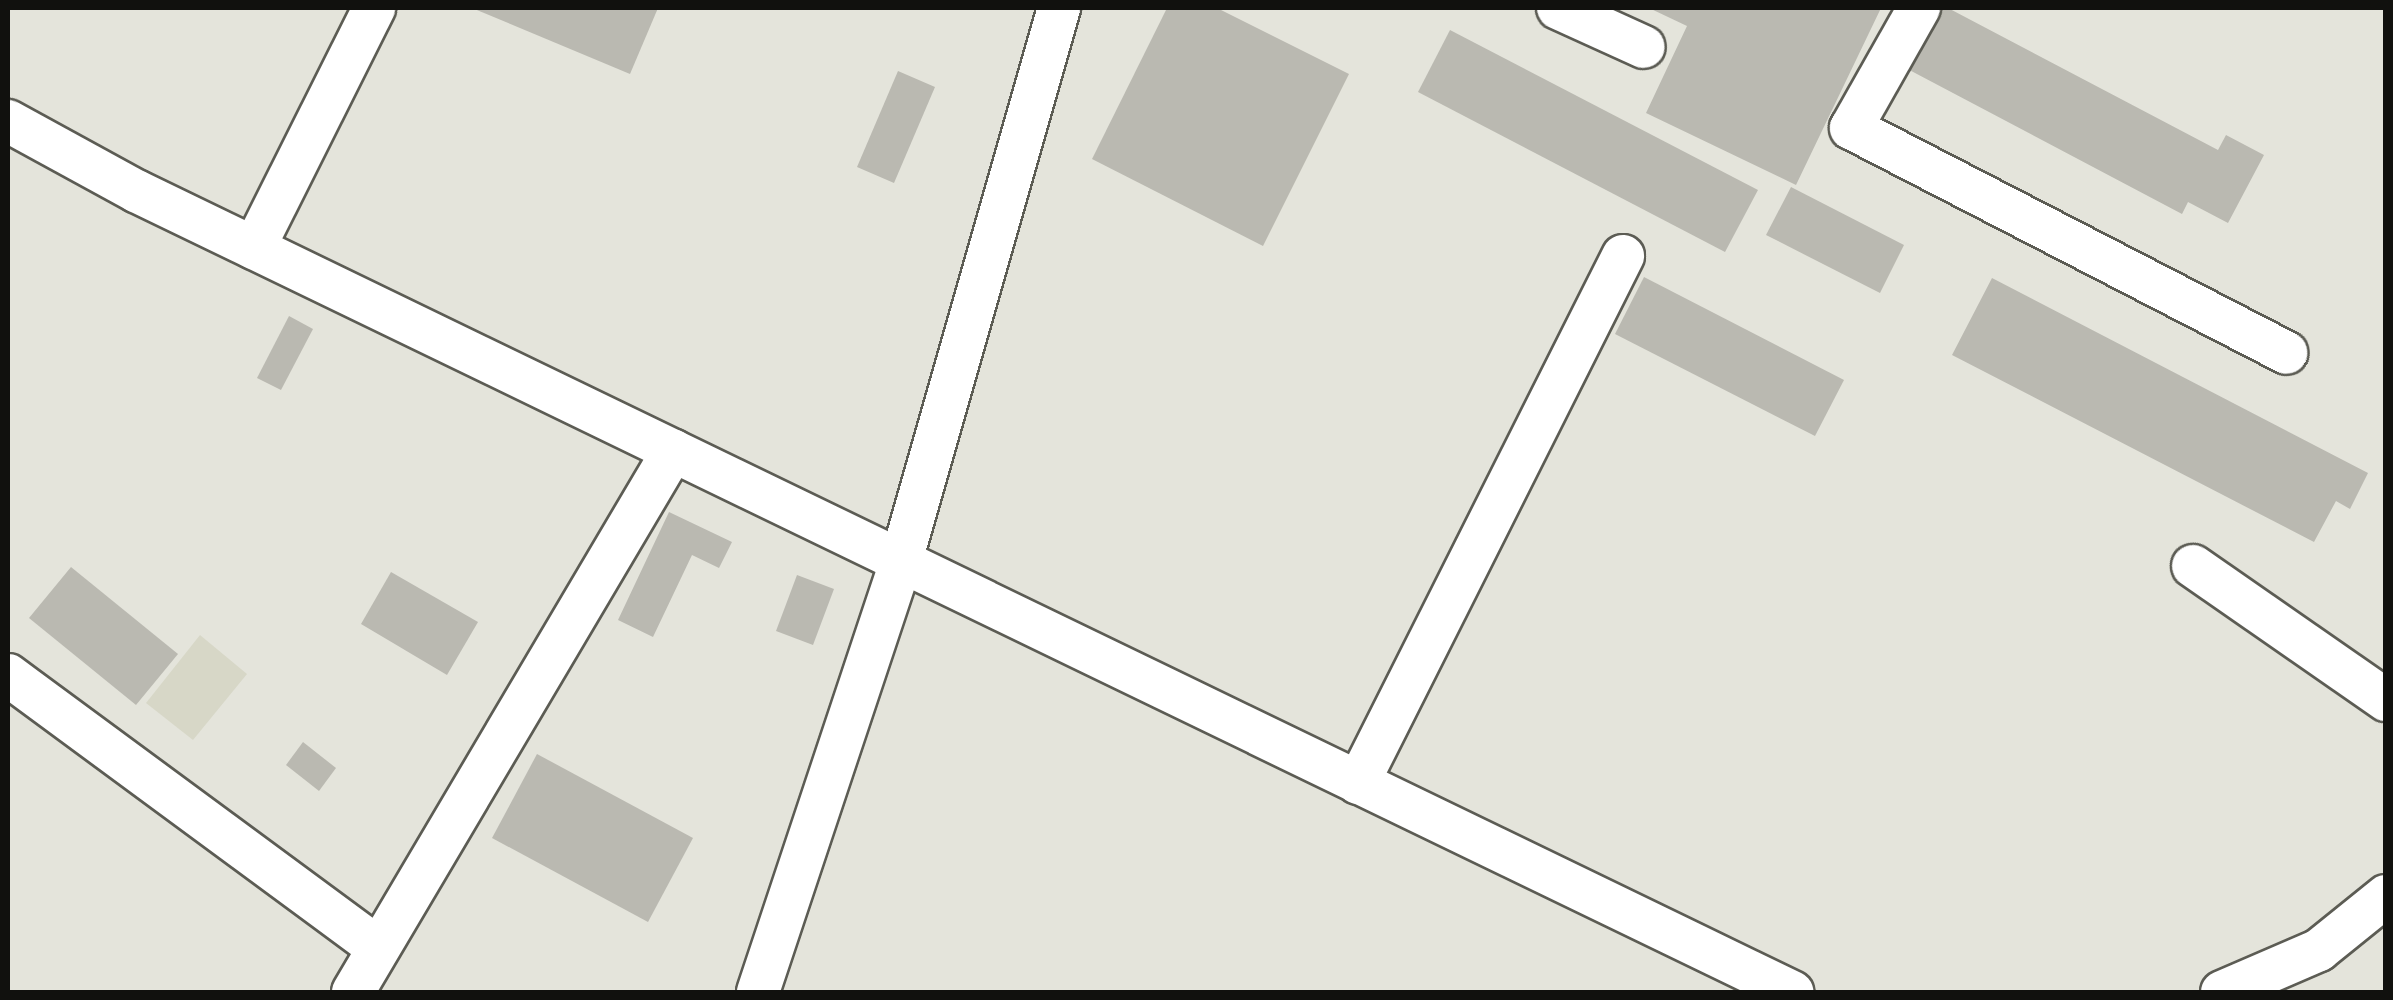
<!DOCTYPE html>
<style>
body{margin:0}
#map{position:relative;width:2393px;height:1000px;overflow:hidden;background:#e4e4db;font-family:Roboto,sans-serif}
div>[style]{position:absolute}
.built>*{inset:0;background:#d7d7c7}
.building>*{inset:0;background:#bab9b1}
.roads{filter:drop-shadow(2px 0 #5c5c54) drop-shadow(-2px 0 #5c5c54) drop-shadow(0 2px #5c5c54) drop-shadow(0 -2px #5c5c54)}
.minor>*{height:42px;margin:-21px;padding:0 21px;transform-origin:21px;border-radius:21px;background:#fff}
span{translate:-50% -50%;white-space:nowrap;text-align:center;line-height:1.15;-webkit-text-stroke:10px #fffffe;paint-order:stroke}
.frame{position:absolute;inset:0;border:10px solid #11110e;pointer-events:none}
</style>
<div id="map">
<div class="built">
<i style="clip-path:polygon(200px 635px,247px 674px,193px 740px,146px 703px)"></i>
</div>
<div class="building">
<i style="clip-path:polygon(472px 8px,658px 8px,630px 74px)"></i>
<i style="clip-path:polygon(1167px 8px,1217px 8px,1349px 74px,1263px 246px,1092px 159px)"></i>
<i style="clip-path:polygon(1649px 8px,1881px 8px,1796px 185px,1646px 113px,1687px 26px)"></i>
<i style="clip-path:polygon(1928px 8px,1948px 8px,2218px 150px,2226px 135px,2264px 155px,2228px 223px,2188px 202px,2182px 214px,1898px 64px)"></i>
<i style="clip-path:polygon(1450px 30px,1758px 190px,1725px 252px,1418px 92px)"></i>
<i style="clip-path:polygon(898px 71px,935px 87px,894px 183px,857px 167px)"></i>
<i style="clip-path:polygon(1791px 187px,1904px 245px,1880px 293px,1766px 235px)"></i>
<i style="clip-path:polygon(1644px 277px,1844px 380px,1815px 436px,1615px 334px)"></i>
<i style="clip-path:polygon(1992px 278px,2368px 473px,2350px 509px,2336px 501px,2314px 542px,1952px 355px)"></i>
<i style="clip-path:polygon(289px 316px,313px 329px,281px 390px,257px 378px)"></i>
<i style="clip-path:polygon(669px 512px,732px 542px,719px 568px,692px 555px,653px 637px,618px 620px)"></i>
<i style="clip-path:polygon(71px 567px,178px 654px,136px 705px,29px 618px)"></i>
<i style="clip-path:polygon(391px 572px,478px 622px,447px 675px,361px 624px)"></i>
<i style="clip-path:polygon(797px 575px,834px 589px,813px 645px,776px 631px)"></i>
<i style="clip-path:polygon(303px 742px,336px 768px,319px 791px,286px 765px)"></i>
<i style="clip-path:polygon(537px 754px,693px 838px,648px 922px,492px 838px)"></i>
</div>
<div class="roads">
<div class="minor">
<i style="left:1558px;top:8px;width:94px;rotate:24.4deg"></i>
<i style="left:1919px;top:8px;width:138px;rotate:119.5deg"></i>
<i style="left:1851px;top:128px;width:490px;rotate:27.3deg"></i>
<i style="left:8px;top:121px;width:146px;rotate:28.7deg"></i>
<i style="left:136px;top:191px;width:1840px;rotate:25.81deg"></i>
<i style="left:254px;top:248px;width:268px;rotate:-63.4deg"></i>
<i style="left:2193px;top:566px;width:235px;rotate:34.8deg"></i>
<i style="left:8px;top:675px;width:460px;rotate:36.4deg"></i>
<i style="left:1358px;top:783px;width:590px;rotate:-63.3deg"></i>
<i style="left:353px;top:992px;width:629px;rotate:-59.4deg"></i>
<i style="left:758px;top:992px;width:454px;rotate:-71.6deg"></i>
<i style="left:901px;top:561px;width:575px;rotate:-74.05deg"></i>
<i style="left:2222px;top:992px;width:106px;rotate:-23.4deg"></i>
<i style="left:2319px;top:950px;width:86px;rotate:-38.9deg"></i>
</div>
</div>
<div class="frame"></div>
</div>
